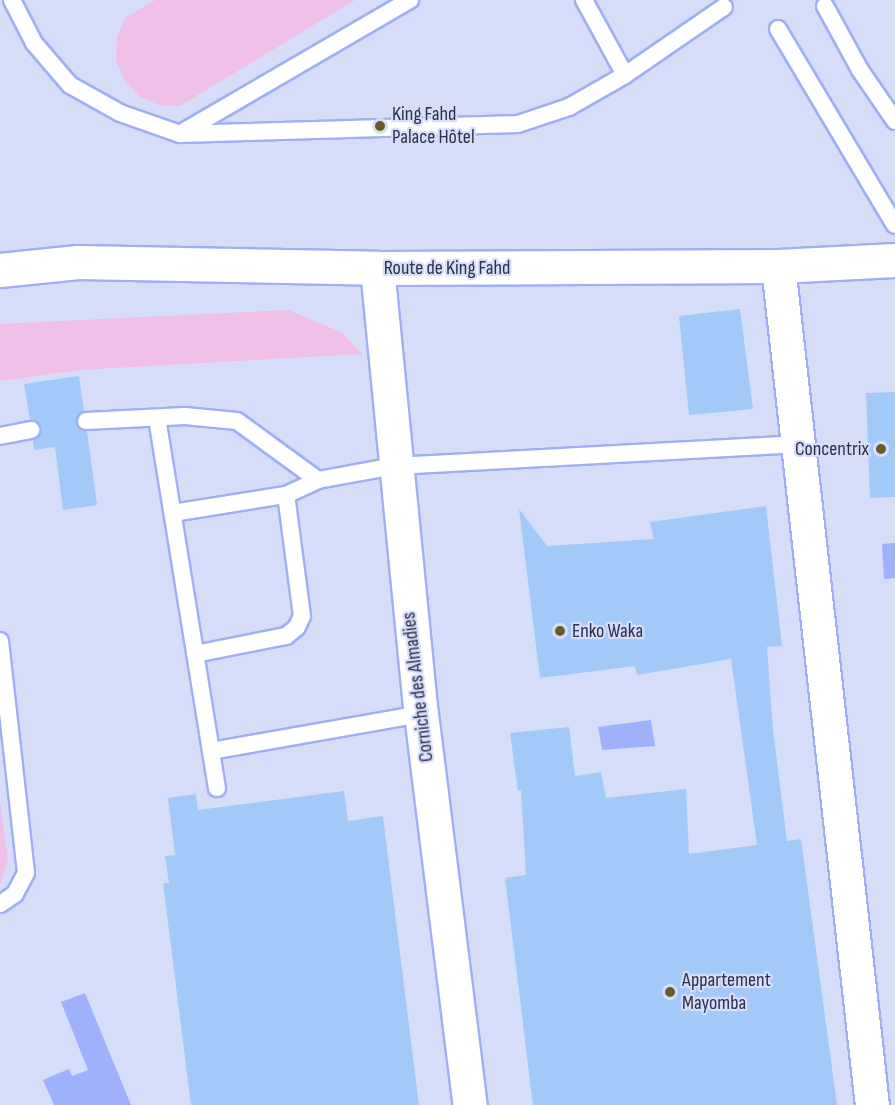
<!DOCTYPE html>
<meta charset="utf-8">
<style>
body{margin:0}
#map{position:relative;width:895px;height:1105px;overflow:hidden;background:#d6ddf9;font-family:"Sofia Sans Condensed",sans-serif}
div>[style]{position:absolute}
.green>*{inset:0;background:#f0bfe5}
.water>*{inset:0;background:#9fb0fd}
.building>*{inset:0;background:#a3c9f9}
.roads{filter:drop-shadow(2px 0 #a0aff3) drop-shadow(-2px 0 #a0aff3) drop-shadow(0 2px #a0aff3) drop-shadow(0 -2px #a0aff3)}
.lane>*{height:16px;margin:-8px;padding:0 8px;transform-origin:8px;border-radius:8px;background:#fff}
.street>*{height:33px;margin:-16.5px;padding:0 16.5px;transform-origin:16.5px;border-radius:16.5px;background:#fff}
.secondary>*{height:33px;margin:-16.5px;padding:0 16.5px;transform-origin:16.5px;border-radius:16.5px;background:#fff}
.dots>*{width:16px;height:16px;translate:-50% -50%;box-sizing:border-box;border:3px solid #d6ddf9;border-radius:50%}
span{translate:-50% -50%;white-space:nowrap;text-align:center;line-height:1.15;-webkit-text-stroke:4.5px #d6ddf9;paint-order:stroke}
.poi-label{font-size:20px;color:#2b304b}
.left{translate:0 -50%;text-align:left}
.right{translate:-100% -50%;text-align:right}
.street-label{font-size:20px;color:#2b304b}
</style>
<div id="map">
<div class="green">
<i style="clip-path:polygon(155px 0,355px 0,180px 106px,158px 105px,139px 96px,124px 80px,116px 60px,117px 38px,125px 18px)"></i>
<i style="clip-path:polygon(288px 310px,341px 332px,362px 354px,79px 370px,0 381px,0 324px)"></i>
<i style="clip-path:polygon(0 802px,8px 860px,0 884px)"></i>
</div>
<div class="water">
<i style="clip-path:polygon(895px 543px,895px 578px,884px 579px,882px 544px)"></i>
<i style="clip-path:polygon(651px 720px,655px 746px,602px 750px,598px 727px)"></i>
<i style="clip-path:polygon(85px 993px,131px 1105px,54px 1105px,43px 1080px,69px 1069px,72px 1076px,88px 1070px,61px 1002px)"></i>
</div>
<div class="building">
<i style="clip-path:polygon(740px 309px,753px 409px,689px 415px,679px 316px)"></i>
<i style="clip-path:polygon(79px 376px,84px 411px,76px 422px,87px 431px,97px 505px,63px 510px,55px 447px,34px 450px,33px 440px,41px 429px,30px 420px,24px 384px)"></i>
<i style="clip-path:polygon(895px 392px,895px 497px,870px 498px,866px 393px)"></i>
<i style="clip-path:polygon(766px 506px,782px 646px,767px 647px,773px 730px,787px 841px,801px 839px,837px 1105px,533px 1105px,505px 878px,526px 875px,521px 790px,518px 791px,510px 733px,569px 727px,575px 776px,601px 772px,606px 798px,686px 789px,689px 854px,757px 845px,731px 659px,637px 675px,635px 666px,540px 678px,519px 509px,547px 546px,654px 539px,650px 522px)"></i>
<i style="clip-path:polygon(344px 791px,348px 821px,383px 816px,419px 1105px,191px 1105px,163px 883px,169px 883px,165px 856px,175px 855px,168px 798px,196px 794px,198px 810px)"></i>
</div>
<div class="roads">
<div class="lane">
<i style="left:12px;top:0;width:48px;rotate:62.9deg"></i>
<i style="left:34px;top:43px;width:55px;rotate:49.4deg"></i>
<i style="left:70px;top:85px;width:57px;rotate:29.2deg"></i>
<i style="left:120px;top:113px;width:64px;rotate:19.3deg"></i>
<i style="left:180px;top:134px;width:338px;rotate:-1.7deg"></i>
<i style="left:518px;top:124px;width:54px;rotate:-18.4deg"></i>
<i style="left:569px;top:107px;width:64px;rotate:-29.7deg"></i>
<i style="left:625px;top:75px;width:120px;rotate:-34.5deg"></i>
<i style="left:584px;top:0;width:85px;rotate:61.3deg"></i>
<i style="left:825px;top:6px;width:73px;rotate:61.3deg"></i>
<i style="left:860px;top:70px;width:62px;rotate:55.5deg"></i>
<i style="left:778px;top:29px;width:228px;rotate:59.2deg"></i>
<i style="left:183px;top:132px;width:263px;rotate:-30.2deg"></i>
<i style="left:157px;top:418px;width:375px;rotate:80.8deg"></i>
<i style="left:86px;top:421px;width:99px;rotate:-2.9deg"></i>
<i style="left:185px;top:416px;width:52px;rotate:5.5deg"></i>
<i style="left:237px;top:421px;width:100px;rotate:36.1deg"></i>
<i style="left:318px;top:480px;width:77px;rotate:-10.4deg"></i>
<i style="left:394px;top:466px;width:404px;rotate:-3.1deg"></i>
<i style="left:0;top:436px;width:32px;rotate:-11deg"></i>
<i style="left:173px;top:513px;width:114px;rotate:-9.1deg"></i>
<i style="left:286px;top:495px;width:35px;rotate:-25deg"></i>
<i style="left:0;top:641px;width:233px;rotate:83.6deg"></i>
<i style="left:26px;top:873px;width:24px;rotate:118deg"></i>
<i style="left:15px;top:894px;width:18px;rotate:146deg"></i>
<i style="left:195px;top:654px;width:93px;rotate:-11.2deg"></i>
<i style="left:286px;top:636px;width:14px;rotate:-39deg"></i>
<i style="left:297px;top:627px;width:12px;rotate:-66deg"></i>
<i style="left:302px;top:616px;width:122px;rotate:-97.5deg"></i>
<i style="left:211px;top:751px;width:213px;rotate:-10deg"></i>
</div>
<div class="street">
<i style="left:778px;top:266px;width:844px;rotate:83.61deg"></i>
<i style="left:377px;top:268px;width:448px;rotate:84.4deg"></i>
<i style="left:421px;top:714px;width:394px;rotate:82.9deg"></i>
</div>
<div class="secondary">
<i style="left:0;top:270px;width:78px;rotate:-5.9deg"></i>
<i style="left:78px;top:262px;width:299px;rotate:1.1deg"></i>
<i style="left:377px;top:268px;width:401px;rotate:-0.3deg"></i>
<i style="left:778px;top:266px;width:117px;rotate:-2.9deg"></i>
</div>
</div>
<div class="dots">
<i style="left:380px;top:126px;background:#695b28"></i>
<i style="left:881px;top:449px;background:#695b28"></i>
<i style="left:560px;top:631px;background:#695b28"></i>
<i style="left:670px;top:992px;background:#695b28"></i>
</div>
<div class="poi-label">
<span class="left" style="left:392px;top:126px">King Fahd<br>Palace Hôtel</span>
<span class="right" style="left:869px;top:449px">Concentrix</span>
<span class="left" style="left:572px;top:631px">Enko Waka</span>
<span class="left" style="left:682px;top:992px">Appartement<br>Mayomba</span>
</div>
<div class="street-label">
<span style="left:447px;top:268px">Route de King Fahd</span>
<span style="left:418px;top:687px;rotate:-97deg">Corniche des Almadies</span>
</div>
</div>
